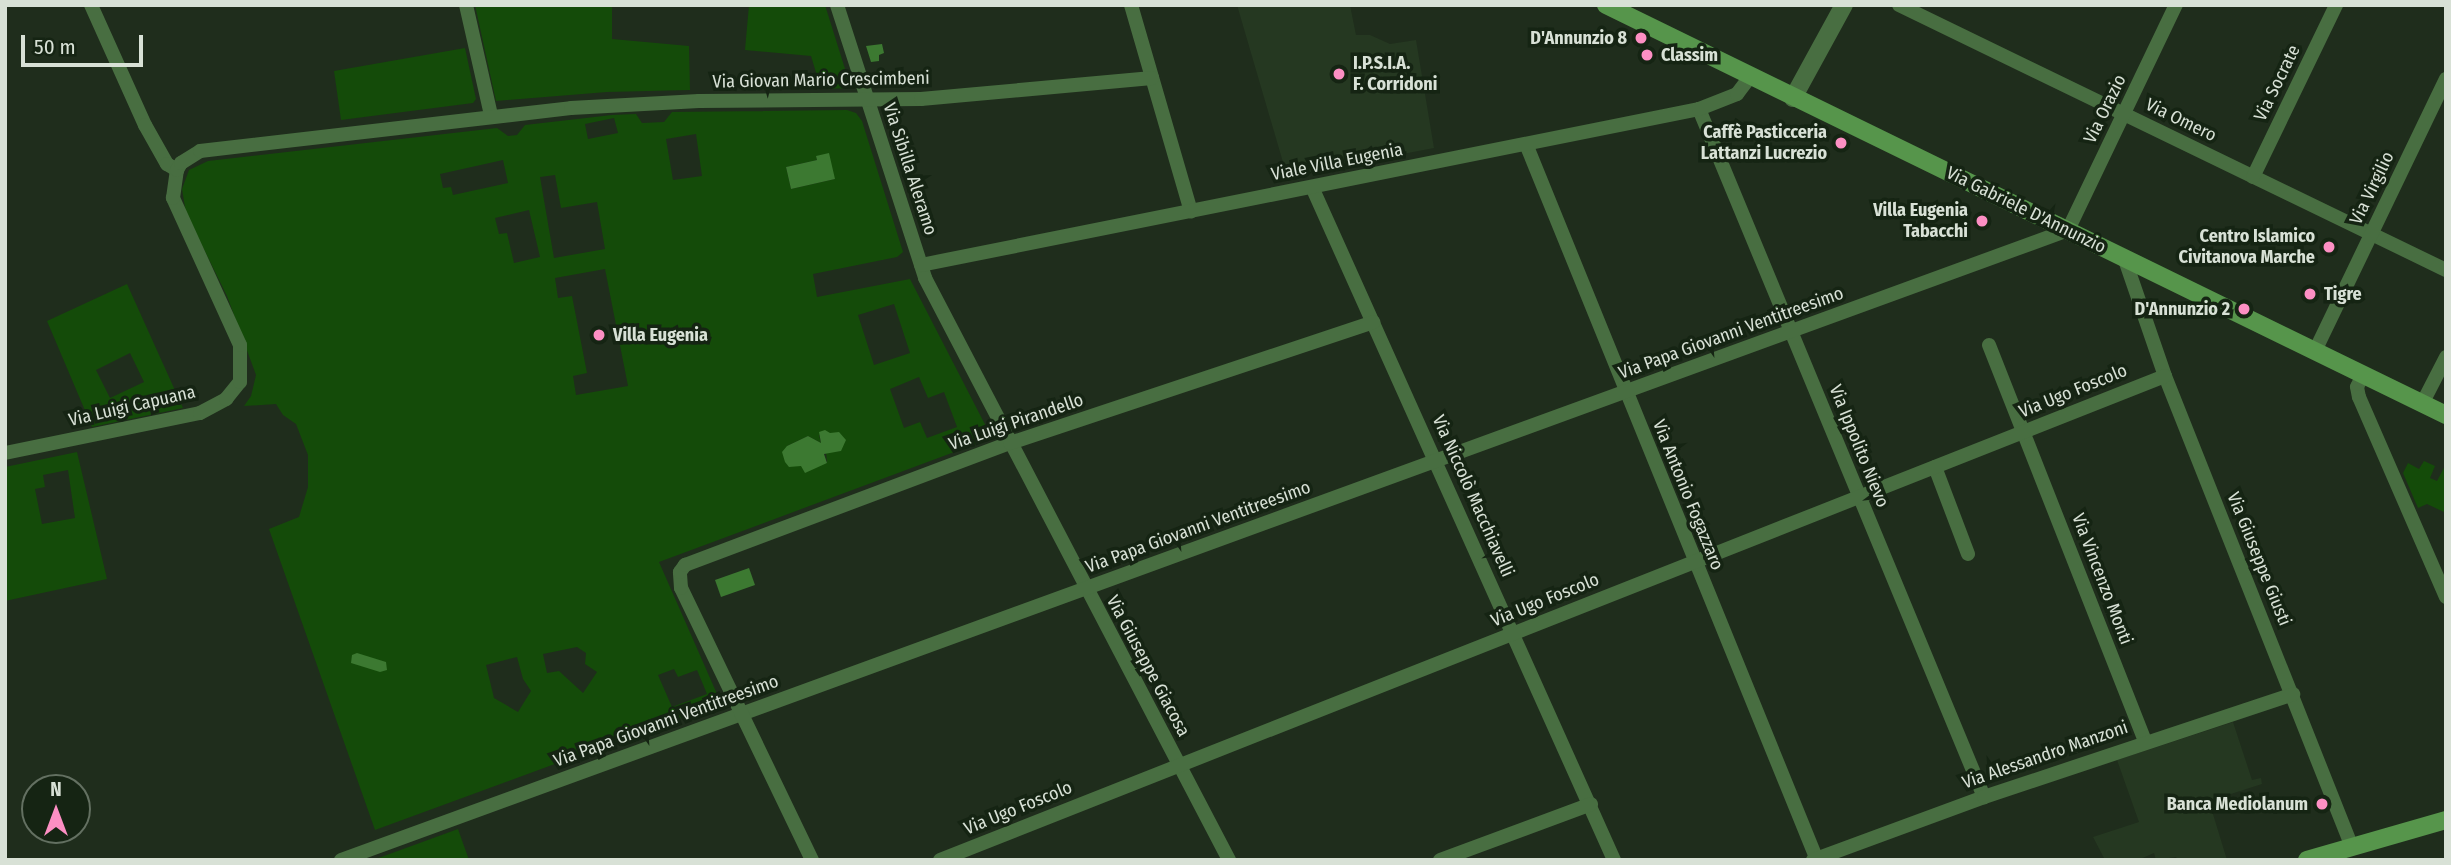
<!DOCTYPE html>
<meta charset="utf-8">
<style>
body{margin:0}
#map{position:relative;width:2451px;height:865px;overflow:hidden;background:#1f2d1c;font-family:"Fira Sans Condensed",sans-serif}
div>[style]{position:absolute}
.built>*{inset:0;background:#253821}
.green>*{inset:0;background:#144b09}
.water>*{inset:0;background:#3c7931}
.minor>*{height:14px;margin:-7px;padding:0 7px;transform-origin:7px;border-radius:7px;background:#486e41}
.tertiary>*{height:18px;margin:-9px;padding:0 9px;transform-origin:9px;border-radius:9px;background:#486e41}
.secondary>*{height:18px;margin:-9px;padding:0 9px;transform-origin:9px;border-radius:9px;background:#56954b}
.dots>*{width:19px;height:19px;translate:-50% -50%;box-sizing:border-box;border:4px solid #152413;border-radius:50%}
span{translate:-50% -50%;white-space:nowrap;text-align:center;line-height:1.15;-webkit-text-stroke:7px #152413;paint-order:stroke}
.poi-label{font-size:18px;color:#d8e1d6;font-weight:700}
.right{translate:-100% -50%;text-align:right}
.left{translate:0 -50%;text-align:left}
.street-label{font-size:18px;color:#d8e1d6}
.frame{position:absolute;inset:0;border:7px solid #d8e1d6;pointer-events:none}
.north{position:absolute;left:21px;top:774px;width:70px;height:70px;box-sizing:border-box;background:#152413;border:2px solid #637061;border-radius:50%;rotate:0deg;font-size:19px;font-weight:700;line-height:28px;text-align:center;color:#d8e1d6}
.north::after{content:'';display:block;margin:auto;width:24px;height:32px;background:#fc8fc3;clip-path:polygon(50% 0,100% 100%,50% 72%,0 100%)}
.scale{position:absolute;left:21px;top:35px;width:122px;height:32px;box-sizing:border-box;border:4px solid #d8e1d6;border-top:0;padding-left:9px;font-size:21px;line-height:24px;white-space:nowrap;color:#d8e1d6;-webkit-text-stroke:5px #152413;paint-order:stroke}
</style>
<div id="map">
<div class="built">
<i style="clip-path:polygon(1237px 5px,1350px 5px,1356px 35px,1370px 35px,1390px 44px,1416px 40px,1434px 148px,1287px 176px)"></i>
<i style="clip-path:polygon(2233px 722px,2252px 780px,2261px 778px,2262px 784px,2209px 801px,2227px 860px,2178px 860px,2176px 857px,2156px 860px,2154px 853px,2138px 860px,2105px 860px,2093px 837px,2139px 822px,2117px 760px)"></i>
</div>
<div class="green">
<i style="clip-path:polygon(475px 5px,612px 5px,612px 39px,689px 46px,690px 90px,607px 92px,496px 101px)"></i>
<i style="clip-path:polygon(749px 5px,825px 5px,851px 88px,821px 89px,811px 56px,745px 50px)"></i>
<i style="clip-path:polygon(465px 48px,476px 99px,473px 103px,341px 120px,334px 71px)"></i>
<i style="clip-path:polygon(evenodd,847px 110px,856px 113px,862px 121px,903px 252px,897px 257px,813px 274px,817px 297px,910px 279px,992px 438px,659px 562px,721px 703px,375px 830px,269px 529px,299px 517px,308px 487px,308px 455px,296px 424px,283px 415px,276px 404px,244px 406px,251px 396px,256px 375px,227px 296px,186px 213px,182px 189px,189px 170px,208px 161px,497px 128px,508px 136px,517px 135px,525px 125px,612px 115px,636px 114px,642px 123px,664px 122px,672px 112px,847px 110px,614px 118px,618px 133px,588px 139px,585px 124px,614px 118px,847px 110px,696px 134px,702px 176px,673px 180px,666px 139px,696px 134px,847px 110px,816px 157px,835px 179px,791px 189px,786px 167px,817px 160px,816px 157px,847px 110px,503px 160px,508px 183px,453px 195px,451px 187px,443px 188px,440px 174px,503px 160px,847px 110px,555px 175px,561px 208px,597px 202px,605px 249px,554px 258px,540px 177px,555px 175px,847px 110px,529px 210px,540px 257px,514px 263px,507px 233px,499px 234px,495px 218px,529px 210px,847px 110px,605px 269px,628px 386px,576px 395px,573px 376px,587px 373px,572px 296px,558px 298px,555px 278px,605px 269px,847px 110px,894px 304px,910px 353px,874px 365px,858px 315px,894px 304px,847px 110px,919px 377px,928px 398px,944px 392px,957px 427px,927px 438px,920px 422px,904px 428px,890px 389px,919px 377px,847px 110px,830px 434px,841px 451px,826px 452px,827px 463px,800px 466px,787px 446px,808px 436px,821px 443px,819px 435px,830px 434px,847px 110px,577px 647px,586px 653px,585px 664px,597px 672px,583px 693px,559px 671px,547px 673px,543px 654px,577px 647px,847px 110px,517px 657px,523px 679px,531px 691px,518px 712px,494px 698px,486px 665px,517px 657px,847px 110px,674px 669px,678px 677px,697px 670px,707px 694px,672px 707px,658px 675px,674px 669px)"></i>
<i style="clip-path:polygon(evenodd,127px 284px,183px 408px,92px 427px,47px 321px,127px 284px,130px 353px,144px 382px,110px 398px,96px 370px,130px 353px)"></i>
<i style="clip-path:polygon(evenodd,77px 452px,107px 579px,5px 601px,5px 467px,77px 452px,68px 470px,75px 518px,42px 524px,35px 489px,45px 487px,43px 475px,68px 470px)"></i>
<i style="clip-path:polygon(2424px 461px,2435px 466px,2430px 478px,2437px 481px,2446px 464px,2446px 513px,2427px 504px,2418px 508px,2403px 473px,2408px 463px,2419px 469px)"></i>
<i style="clip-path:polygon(458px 829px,469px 860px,373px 860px)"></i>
</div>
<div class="water">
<i style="clip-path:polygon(882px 44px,884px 53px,879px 55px,879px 61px,871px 62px,866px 46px)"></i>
<i style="clip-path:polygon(829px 153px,835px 179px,791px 189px,786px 167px,817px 160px,816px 156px)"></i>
<i style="clip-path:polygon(825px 430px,830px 433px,839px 432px,846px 440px,841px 451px,824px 454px,827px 463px,805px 473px,801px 466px,789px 467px,785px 462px,782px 452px,787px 446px,808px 436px,821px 443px,819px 432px)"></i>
<i style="clip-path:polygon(749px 568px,755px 585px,721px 597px,715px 580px)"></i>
<i style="clip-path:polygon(357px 653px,386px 662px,387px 670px,380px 672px,351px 663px,352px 655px)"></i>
</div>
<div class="minor">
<i style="left:91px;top:5px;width:132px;rotate:65.8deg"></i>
<i style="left:145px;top:125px;width:45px;rotate:60.6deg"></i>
<i style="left:167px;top:164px;width:12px;rotate:31deg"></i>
<i style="left:466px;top:5px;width:113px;rotate:77.2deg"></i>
<i style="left:837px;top:5px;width:287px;rotate:72.1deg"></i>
<i style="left:925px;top:278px;width:657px;rotate:62.42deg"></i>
<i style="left:1131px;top:5px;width:215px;rotate:73.8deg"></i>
<i style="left:1899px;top:5px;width:608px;rotate:25.85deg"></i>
<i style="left:1699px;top:109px;width:745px;rotate:67.5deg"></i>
<i style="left:1526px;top:144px;width:773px;rotate:67.88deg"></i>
<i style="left:2253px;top:177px;width:191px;rotate:-64.2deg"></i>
<i style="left:1312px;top:187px;width:738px;rotate:65.83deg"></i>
<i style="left:2124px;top:257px;width:126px;rotate:71deg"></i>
<i style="left:2165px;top:376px;width:507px;rotate:68.35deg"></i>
<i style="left:921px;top:265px;width:793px;rotate:-11.34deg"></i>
<i style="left:1699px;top:109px;width:41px;rotate:-21.5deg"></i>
<i style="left:1737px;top:94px;width:21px;rotate:-53deg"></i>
<i style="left:1989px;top:345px;width:426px;rotate:68.5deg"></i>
<i style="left:2315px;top:351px;width:302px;rotate:-64.3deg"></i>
<i style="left:2363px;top:375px;width:13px;rotate:117deg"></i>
<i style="left:2357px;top:387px;width:10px;rotate:79deg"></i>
<i style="left:2359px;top:397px;width:218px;rotate:66.5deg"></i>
<i style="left:2422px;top:404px;width:53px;rotate:-62.9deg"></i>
<i style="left:5px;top:453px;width:199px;rotate:-11.6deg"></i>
<i style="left:200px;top:413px;width:30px;rotate:-28deg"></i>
<i style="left:226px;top:399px;width:22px;rotate:-51deg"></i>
<i style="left:240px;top:382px;width:37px;rotate:-90deg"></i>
<i style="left:240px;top:345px;width:162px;rotate:-114.5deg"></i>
<i style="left:173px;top:198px;width:28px;rotate:-82deg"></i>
<i style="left:177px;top:170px;width:8px;rotate:-60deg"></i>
<i style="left:181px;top:163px;width:22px;rotate:-32deg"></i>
<i style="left:200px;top:151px;width:373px;rotate:-6.6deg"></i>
<i style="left:571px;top:108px;width:128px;rotate:-3.1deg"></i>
<i style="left:699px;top:101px;width:222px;rotate:-0.5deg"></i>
<i style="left:921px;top:99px;width:232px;rotate:-5.2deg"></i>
<i style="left:1935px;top:467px;width:93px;rotate:69.2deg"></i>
<i style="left:341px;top:860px;width:1838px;rotate:-20.04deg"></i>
<i style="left:2068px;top:230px;width:250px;rotate:-64.4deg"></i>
<i style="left:812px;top:860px;width:302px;rotate:-115.7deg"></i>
<i style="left:681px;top:588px;width:16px;rotate:-94deg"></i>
<i style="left:680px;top:572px;width:9px;rotate:-54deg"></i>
<i style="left:685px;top:565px;width:347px;rotate:-20.6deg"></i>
<i style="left:1010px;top:443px;width:383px;rotate:-18.4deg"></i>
<i style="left:940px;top:860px;width:1317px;rotate:-21.56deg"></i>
<i style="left:1440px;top:860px;width:161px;rotate:-20.3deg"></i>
<i style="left:1813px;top:860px;width:182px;rotate:-20.2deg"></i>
<i style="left:1984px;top:797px;width:326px;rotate:-18.4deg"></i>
</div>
<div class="tertiary">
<i style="left:1793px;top:98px;width:106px;rotate:-61.3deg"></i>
</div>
<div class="secondary">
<i style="left:1606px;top:5px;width:935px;rotate:26.02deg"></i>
<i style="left:2307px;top:860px;width:145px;rotate:-16.1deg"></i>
</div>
<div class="dots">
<i style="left:1641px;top:38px;background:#fc8fc3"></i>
<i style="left:1647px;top:55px;background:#fc8fc3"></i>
<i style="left:1339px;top:74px;background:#fc8fc3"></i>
<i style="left:1841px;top:143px;background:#fc8fc3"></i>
<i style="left:1982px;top:221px;background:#fc8fc3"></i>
<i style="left:2329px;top:247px;background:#fc8fc3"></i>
<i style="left:2310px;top:294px;background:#fc8fc3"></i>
<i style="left:2244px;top:309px;background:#fc8fc3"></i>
<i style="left:599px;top:335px;background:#fc8fc3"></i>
<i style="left:2322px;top:804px;background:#fc8fc3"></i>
</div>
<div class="poi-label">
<span class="right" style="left:1627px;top:38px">D'Annunzio 8</span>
<span class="left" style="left:1661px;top:55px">Classim</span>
<span class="left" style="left:1353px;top:74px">I.P.S.I.A.<br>F. Corridoni</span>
<span class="right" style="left:1827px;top:143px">Caffè Pasticceria<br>Lattanzi Lucrezio</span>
<span class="right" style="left:1968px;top:221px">Villa Eugenia<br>Tabacchi</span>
<span class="right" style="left:2315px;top:247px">Centro Islamico<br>Civitanova Marche</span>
<span class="left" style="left:2324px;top:294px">Tigre</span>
<span class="right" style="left:2230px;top:309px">D'Annunzio 2</span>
<span class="left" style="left:613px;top:335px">Villa Eugenia</span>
<span class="right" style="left:2308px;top:804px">Banca Mediolanum</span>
</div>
<div class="street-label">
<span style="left:821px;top:80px;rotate:-1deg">Via Giovan Mario Crescimbeni</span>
<span style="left:2277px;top:83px;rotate:-64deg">Via Socrate</span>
<span style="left:2105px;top:109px;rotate:-64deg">Via Orazio</span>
<span style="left:2181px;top:120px;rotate:26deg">Via Omero</span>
<span style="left:1337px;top:162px;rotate:-11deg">Viale Villa Eugenia</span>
<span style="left:910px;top:169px;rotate:72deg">Via Sibilla Aleramo</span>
<span style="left:2372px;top:188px;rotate:-64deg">Via Virgilio</span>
<span style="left:2026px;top:210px;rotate:26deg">Via Gabriele D'Annunzio</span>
<span style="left:1731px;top:333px;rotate:-20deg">Via Papa Giovanni Ventitreesimo</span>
<span style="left:2073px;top:391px;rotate:-22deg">Via Ugo Foscolo</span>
<span style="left:132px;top:406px;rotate:-13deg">Via Luigi Capuana</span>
<span style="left:1016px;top:422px;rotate:-19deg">Via Luigi Pirandello</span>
<span style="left:1859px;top:446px;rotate:68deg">Via Ippolito Nievo</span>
<span style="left:1688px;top:495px;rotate:68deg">Via Antonio Fogazzaro</span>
<span style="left:1473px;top:496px;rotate:66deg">Via Niccolò Macchiavelli</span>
<span style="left:1198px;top:527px;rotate:-20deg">Via Papa Giovanni Ventitreesimo</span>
<span style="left:2259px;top:559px;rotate:68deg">Via Giuseppe Giusti</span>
<span style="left:2102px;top:579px;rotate:69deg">Via Vincenzo Monti</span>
<span style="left:1545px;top:600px;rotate:-22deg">Via Ugo Foscolo</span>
<span style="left:1148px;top:666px;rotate:62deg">Via Giuseppe Giacosa</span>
<span style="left:666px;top:721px;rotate:-20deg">Via Papa Giovanni Ventitreesimo</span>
<span style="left:2045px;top:755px;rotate:-19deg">Via Alessandro Manzoni</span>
<span style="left:1018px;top:808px;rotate:-22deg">Via Ugo Foscolo</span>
</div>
<div class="frame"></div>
<div class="north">N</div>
<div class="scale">50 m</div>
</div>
